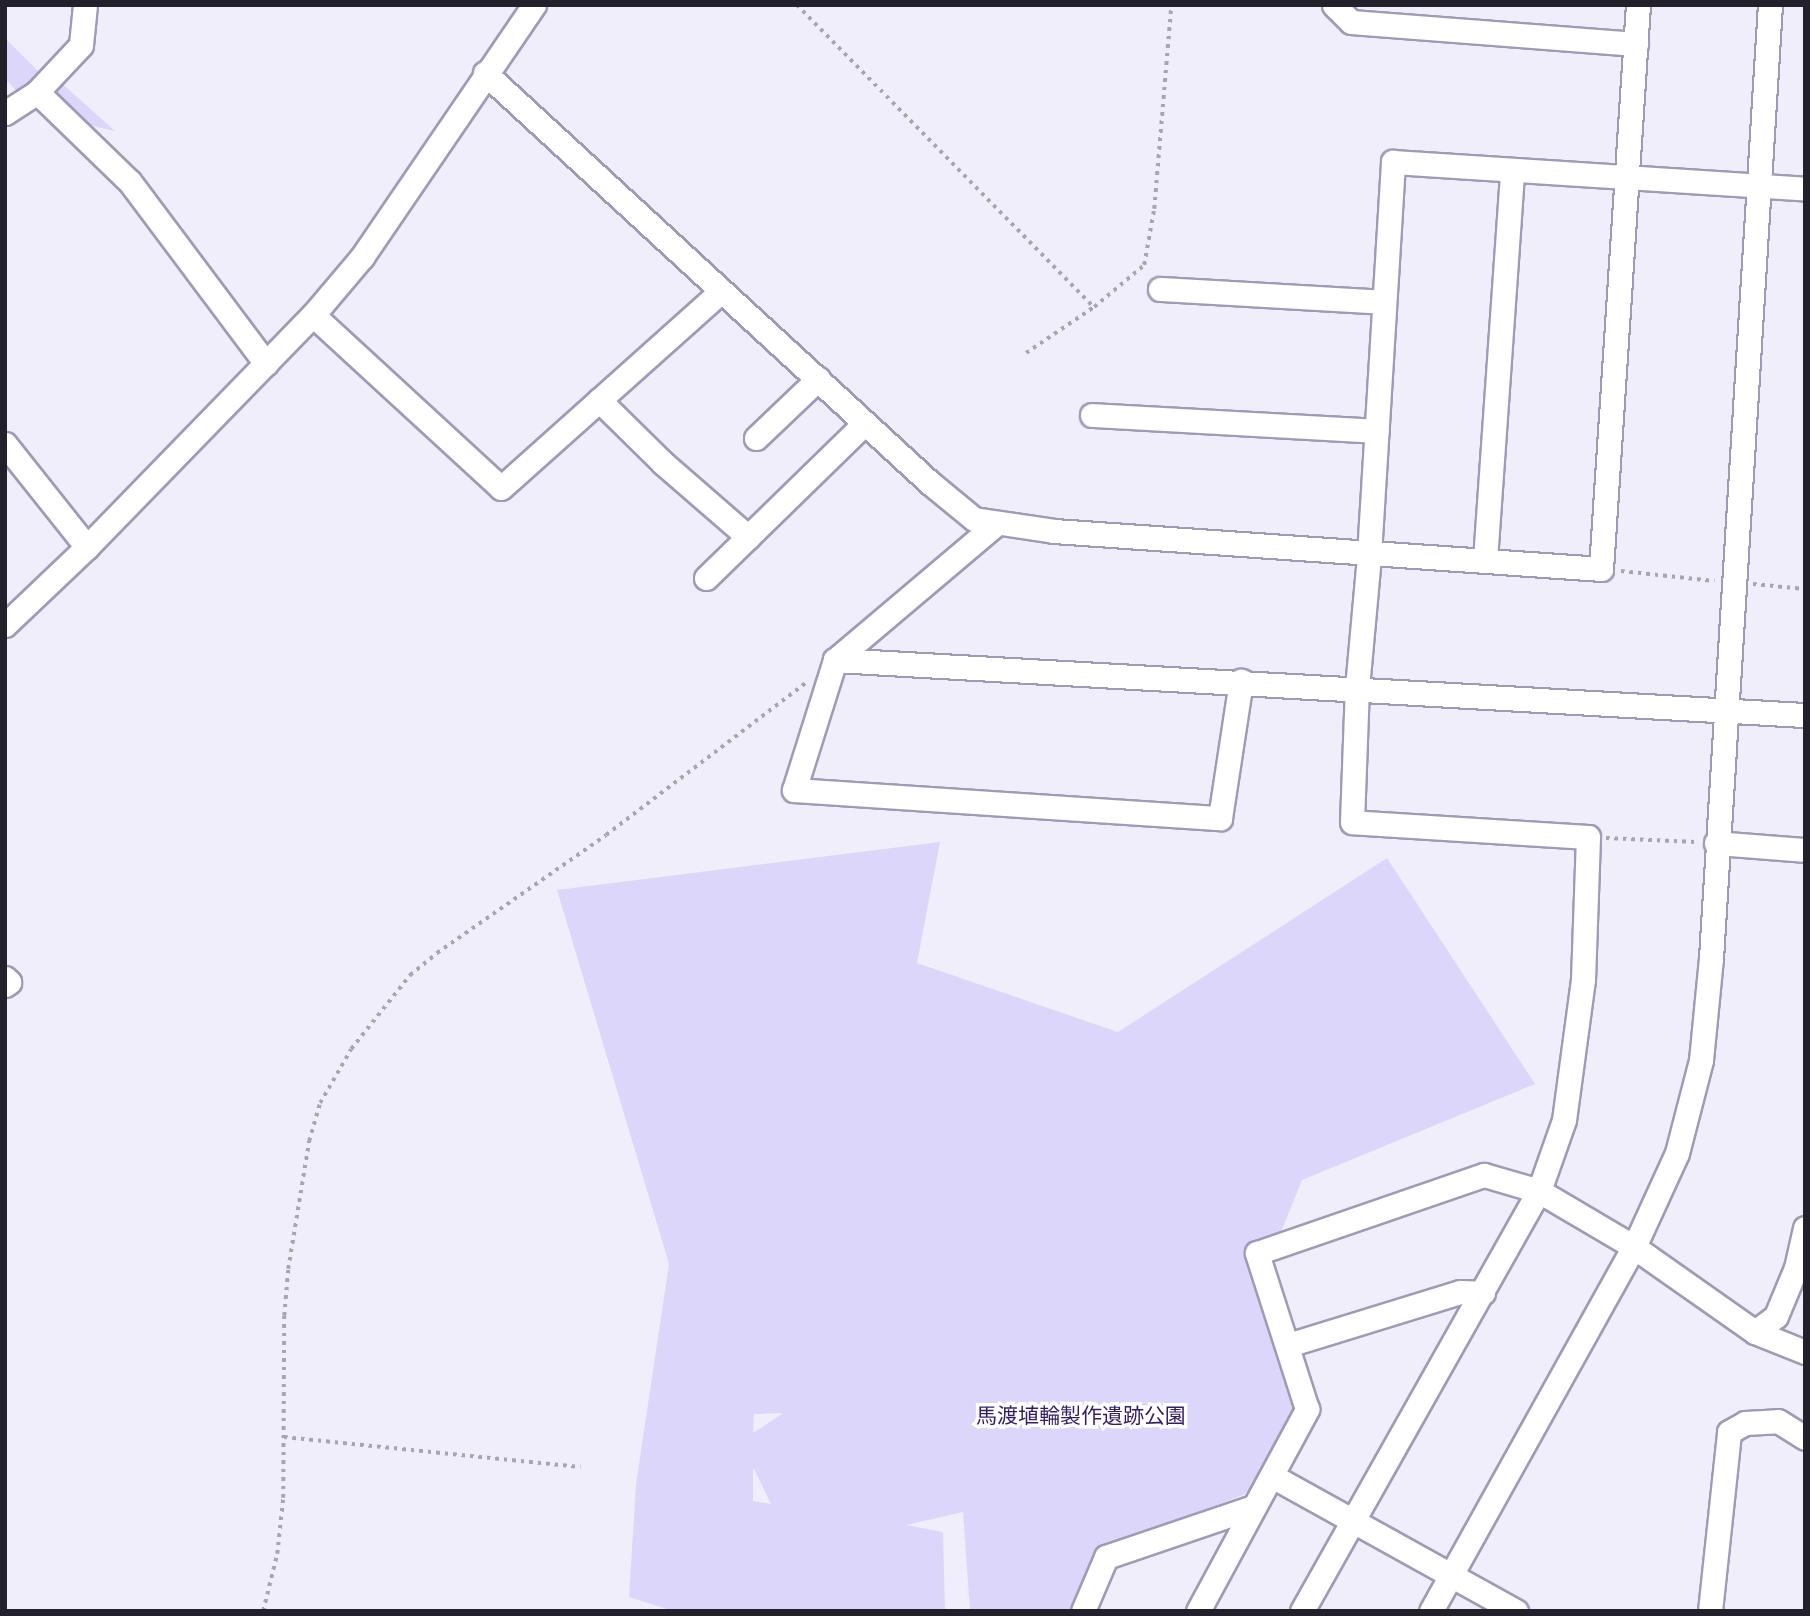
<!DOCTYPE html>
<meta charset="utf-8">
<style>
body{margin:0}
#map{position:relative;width:1810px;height:1616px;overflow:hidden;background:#efeefa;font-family:Inter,"Noto Sans JP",sans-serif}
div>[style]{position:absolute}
.green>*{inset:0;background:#dcd7fa}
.path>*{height:3.5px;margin-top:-1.75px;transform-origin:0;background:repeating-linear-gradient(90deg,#a6a5b0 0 3.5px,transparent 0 8.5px)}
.roads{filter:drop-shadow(2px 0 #9f9bb7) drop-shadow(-2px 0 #9f9bb7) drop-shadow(0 2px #9f9bb7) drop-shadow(0 -2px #9f9bb7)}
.minor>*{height:23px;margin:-11.5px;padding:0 11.5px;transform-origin:11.5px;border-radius:11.5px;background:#fff}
span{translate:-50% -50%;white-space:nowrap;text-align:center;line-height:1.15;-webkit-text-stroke:7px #fff;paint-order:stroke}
.park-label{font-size:21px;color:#331c65}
.frame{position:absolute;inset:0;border:7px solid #22202b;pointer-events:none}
</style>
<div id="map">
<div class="green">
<i style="clip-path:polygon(5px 38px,39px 72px,18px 93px,5px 78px)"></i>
<i style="clip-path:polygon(58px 80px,115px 131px,84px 124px,55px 99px)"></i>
<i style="clip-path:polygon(evenodd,940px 842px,917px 963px,1118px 1032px,1387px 858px,1535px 1084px,1302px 1180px,1258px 1289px,1296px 1410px,1257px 1481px,1243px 1495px,1098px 1550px,1074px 1611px,970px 1611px,963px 1512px,906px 1525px,943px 1532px,945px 1611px,673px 1611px,629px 1597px,636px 1484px,669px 1264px,557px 890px,940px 842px,781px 1413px,782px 1414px,753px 1433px,754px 1414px,781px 1413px,940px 842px,753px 1469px,754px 1469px,771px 1504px,753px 1501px,753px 1469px)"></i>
</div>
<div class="path">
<i style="left:797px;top:5px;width:424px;rotate:45.5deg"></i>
<i style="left:1026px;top:353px;width:82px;rotate:-34.1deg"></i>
<i style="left:1094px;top:307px;width:65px;rotate:-40deg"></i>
<i style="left:1144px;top:265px;width:57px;rotate:-79.9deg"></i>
<i style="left:1154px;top:209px;width:205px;rotate:-85.2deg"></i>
<i style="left:1621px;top:571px;width:94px;rotate:6.1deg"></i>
<i style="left:1753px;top:584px;width:52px;rotate:5.5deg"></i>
<i style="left:1606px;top:838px;width:90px;rotate:2.5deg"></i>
<i style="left:284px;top:1437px;width:298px;rotate:5.8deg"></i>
<i style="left:263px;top:1611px;width:59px;rotate:-76.2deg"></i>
<i style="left:277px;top:1554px;width:56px;rotate:-83.9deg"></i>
<i style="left:283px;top:1498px;width:182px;rotate:-89.7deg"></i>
<i style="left:284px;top:1316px;width:47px;rotate:-85.1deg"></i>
<i style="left:288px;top:1269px;width:130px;rotate:-80.7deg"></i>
<i style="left:309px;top:1141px;width:40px;rotate:-74deg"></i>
<i style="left:320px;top:1103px;width:62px;rotate:-60.1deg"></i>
<i style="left:351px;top:1049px;width:95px;rotate:-51.4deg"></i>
<i style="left:410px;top:975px;width:35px;rotate:-39deg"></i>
<i style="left:437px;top:953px;width:206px;rotate:-34.9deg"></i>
<i style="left:606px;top:835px;width:253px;rotate:-37.3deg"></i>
</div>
<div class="roads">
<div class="minor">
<i style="left:1334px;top:5px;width:24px;rotate:45deg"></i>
<i style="left:1351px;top:22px;width:286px;rotate:4.4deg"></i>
<i style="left:485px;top:73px;width:604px;rotate:42.65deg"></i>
<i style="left:929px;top:482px;width:58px;rotate:39.4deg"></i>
<i style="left:974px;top:519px;width:81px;rotate:8.5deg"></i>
<i style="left:1054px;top:531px;width:548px;rotate:3.97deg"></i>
<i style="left:1601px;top:569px;width:565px;rotate:-86.25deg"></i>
<i style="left:37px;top:92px;width:64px;rotate:-46.9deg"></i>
<i style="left:81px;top:45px;width:40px;rotate:-84.3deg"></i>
<i style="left:5px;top:113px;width:38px;rotate:-33deg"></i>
<i style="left:37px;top:92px;width:129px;rotate:44.1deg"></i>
<i style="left:130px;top:182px;width:227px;rotate:53.2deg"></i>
<i style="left:1160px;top:289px;width:224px;rotate:3.3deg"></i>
<i style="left:313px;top:315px;width:255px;rotate:42.6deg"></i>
<i style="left:501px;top:488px;width:295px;rotate:-41.8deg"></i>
<i style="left:599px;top:400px;width:90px;rotate:44.5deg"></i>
<i style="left:663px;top:463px;width:113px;rotate:41deg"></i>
<i style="left:1092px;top:415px;width:285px;rotate:3.2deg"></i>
<i style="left:756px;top:438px;width:86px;rotate:-43.6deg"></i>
<i style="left:5px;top:444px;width:132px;rotate:51.5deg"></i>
<i style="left:996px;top:524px;width:211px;rotate:139.8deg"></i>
<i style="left:835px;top:660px;width:136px;rotate:107.5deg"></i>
<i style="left:794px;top:790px;width:427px;rotate:3.8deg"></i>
<i style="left:1220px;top:818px;width:139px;rotate:-81.3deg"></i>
<i style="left:1485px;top:560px;width:390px;rotate:-86deg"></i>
<i style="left:706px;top:578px;width:222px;rotate:-44.3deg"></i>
<i style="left:5px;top:625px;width:113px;rotate:-43.6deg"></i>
<i style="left:87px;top:547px;width:324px;rotate:-45.8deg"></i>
<i style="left:313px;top:315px;width:76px;rotate:-49.8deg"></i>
<i style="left:362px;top:257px;width:305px;rotate:-55.7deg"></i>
<i style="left:835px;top:660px;width:972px;rotate:3.25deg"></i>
<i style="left:1716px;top:843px;width:89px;rotate:4.5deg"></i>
<i style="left:5px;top:978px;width:6px;rotate:45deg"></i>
<i style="left:9px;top:982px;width:5px;rotate:143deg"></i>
<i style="left:1755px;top:1332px;width:26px;rotate:-37deg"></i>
<i style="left:1776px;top:1316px;width:52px;rotate:-67.4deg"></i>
<i style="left:1796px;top:1268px;width:41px;rotate:-77.3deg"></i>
<i style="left:1288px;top:1345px;width:180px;rotate:-17.1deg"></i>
<i style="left:1460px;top:1292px;width:23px;rotate:2deg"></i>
<i style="left:1272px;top:1476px;width:279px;rotate:29deg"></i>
<i style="left:1083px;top:1611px;width:59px;rotate:-66.9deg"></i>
<i style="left:1106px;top:1557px;width:155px;rotate:-18.8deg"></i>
<i style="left:1198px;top:1611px;width:230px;rotate:-61.6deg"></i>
<i style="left:1307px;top:1409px;width:164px;rotate:-107.8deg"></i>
<i style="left:1257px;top:1253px;width:240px;rotate:-19deg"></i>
<i style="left:1484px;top:1175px;width:57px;rotate:16.2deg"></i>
<i style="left:1539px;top:1191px;width:110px;rotate:30.5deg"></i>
<i style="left:1634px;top:1247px;width:148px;rotate:35.1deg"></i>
<i style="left:1755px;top:1332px;width:54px;rotate:21.8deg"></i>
<i style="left:1302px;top:1611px;width:482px;rotate:-60.6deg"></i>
<i style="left:1539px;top:1191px;width:75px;rotate:-70.6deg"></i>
<i style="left:1564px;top:1120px;width:141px;rotate:-82.3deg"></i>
<i style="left:1583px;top:980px;width:143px;rotate:-88deg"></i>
<i style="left:1588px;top:837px;width:236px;rotate:-176.4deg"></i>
<i style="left:1352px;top:822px;width:134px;rotate:-87.9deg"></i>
<i style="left:1357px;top:688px;width:134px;rotate:-84.8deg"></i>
<i style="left:1369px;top:555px;width:394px;rotate:-86.5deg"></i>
<i style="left:1393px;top:162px;width:413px;rotate:3.7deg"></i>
<i style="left:1431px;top:1611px;width:417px;rotate:-60.9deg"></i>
<i style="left:1634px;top:1247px;width:103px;rotate:-65.4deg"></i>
<i style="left:1677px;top:1153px;width:96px;rotate:-75.5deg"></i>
<i style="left:1701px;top:1060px;width:102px;rotate:-84.4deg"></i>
<i style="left:1711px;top:958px;width:955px;rotate:-86.46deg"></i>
<i style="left:1710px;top:1611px;width:180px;rotate:-83.9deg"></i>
<i style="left:1729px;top:1432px;width:18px;rotate:-29deg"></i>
<i style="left:1745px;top:1423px;width:33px;rotate:-3deg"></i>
<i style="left:1778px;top:1421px;width:32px;rotate:32deg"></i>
</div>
</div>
<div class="park-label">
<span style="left:1081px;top:1416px">馬渡埴輪製作遺跡公園</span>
</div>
<div class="frame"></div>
</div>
